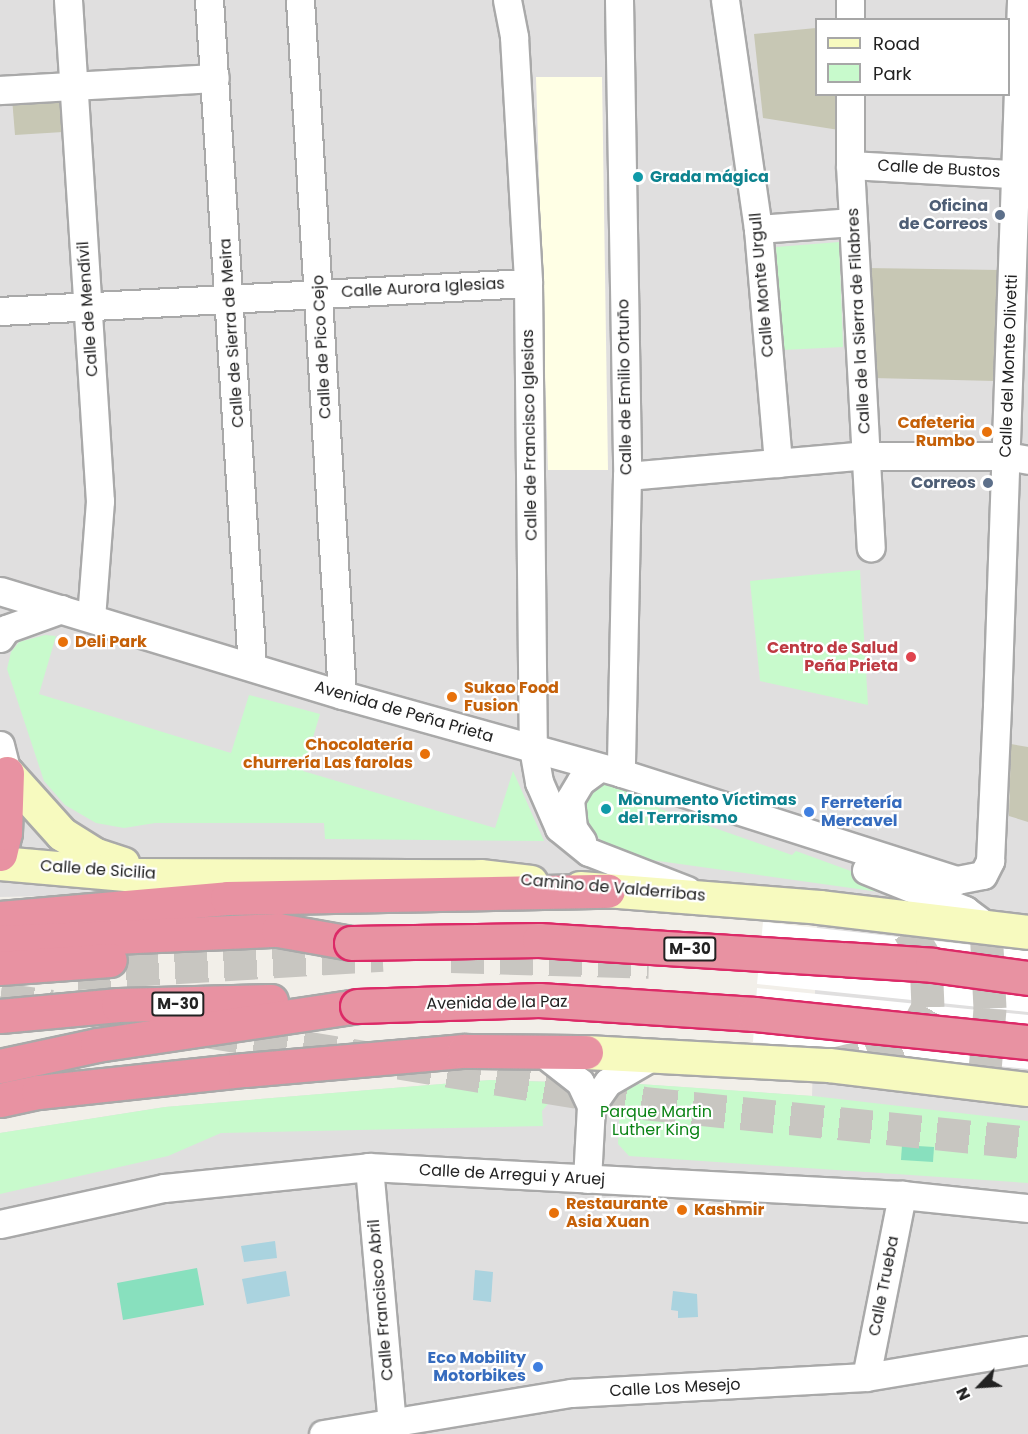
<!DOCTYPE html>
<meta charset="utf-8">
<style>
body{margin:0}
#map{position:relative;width:1028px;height:1434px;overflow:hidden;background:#f2efe9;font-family:Poppins,sans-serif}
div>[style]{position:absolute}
.residential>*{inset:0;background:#e0dfdf}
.education>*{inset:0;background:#ffffe5}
.construction>*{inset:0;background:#c7c7b4}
.park>*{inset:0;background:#c8facc}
.pitch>*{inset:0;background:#88e0be}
.water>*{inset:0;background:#aad3df}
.pier>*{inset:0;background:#fff}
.secondary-tunnel>*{height:33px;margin-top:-16.5px;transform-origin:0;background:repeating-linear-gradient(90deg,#c8c6c1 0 33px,transparent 0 49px)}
.highway-tunnel>*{height:33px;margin-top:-16.5px;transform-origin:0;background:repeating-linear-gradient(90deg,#c8c6c1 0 33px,transparent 0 49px)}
.roads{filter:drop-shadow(2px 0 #a9a9a9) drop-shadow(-2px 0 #a9a9a9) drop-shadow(0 2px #a9a9a9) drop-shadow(0 -2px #a9a9a9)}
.street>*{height:27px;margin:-13.5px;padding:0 13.5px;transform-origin:13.5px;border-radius:13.5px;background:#fff}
.secondary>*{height:33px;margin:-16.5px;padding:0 16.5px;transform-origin:16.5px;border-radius:16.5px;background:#f7fabf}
.highway>*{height:33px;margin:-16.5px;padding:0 16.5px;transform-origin:16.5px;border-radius:16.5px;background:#e892a2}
.bridges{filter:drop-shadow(2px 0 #dc2a67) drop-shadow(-2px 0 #dc2a67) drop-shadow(0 2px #dc2a67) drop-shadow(0 -2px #dc2a67)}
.highway-bridge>*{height:33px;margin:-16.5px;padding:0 16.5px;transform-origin:16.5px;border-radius:16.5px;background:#e892a2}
.dots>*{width:16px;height:16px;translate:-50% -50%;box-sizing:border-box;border:3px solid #fff;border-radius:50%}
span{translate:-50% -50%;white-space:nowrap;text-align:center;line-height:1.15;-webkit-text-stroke:4.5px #fff;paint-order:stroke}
.shield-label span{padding:2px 4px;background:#fff;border:2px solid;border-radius:4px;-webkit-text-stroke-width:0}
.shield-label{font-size:15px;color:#222;font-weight:700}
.street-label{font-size:16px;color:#222}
.culture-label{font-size:16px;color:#0d838f;font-weight:700}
.left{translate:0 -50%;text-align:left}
.service-label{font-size:16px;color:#4e5e75;font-weight:700}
.right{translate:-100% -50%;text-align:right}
.food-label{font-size:16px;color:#c56008;font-weight:700}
.health-label{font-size:16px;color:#be3a42;font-weight:700}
.shop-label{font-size:16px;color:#366cbe;font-weight:700}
.park-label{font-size:16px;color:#0c8416}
.legend{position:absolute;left:815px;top:18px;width:195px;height:78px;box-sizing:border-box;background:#fff;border:2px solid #a7a7a7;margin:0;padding:8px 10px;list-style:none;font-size:18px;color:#222}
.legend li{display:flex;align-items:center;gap:12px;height:30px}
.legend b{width:30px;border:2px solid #a7a7a7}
.north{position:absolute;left:950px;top:1356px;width:60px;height:60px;-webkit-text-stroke:4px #fff;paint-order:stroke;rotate:245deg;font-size:16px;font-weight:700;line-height:24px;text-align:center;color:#222}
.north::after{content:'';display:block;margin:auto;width:21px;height:27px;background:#222;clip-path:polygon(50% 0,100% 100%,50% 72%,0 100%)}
</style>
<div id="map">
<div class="residential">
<i style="clip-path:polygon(evenodd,0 0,1028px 0,1028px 1434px,0 1434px,0 1133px,165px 1107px,490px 1080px,639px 1084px,812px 1096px,817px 924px,415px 888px,0 897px,0 0,816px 20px,1008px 20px,1008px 94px,816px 94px,816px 20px)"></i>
</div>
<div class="education">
<i style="clip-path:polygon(536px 77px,602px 77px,608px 470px,548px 470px)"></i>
</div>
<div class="construction">
<i style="clip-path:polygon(816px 28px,816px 94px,839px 95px,839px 130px,763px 118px,754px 34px)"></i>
<i style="clip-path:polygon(60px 95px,63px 132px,15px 135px,12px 98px)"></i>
<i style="clip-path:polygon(866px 268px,1000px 270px,995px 381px,873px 378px)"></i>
<i style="clip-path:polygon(1011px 744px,1028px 747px,1028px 822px,1009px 816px)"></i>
</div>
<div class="park">
<i style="clip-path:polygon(839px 242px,843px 347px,783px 350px,776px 247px)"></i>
<i style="clip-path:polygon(860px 570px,868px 705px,760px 681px,750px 581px)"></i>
<i style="clip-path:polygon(45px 635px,56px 636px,39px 694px,231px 753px,249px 695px,320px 714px,303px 771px,495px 828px,513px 771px,544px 841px,325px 839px,324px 823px,155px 823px,124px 828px,96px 823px,65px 805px,44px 781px,7px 669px,11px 652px,19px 642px)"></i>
<i style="clip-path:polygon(598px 781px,648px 792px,660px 809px,792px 855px,796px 851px,955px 909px,908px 896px,637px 858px,612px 850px,579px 820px,581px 791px)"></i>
<i style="clip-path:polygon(490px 1080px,554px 1082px,553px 1098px,542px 1111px,543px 1126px,221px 1133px,168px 1156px,0 1194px,0 1133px,165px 1107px)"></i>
<i style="clip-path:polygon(639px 1084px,813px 1096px,1028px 1121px,1028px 1183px,629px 1156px,618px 1144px,620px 1101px,625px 1091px)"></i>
</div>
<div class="pitch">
<i style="clip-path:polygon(902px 1145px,934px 1147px,933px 1162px,901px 1160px)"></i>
<i style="clip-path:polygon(197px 1268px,204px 1305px,123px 1320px,117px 1283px)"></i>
</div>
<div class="water">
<i style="clip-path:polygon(275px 1241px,277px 1258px,244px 1262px,241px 1246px)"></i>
<i style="clip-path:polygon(475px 1270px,493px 1272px,491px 1302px,473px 1300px)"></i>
<i style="clip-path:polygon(286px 1271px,290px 1296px,247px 1304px,242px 1279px)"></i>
<i style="clip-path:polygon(673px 1291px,697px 1294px,698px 1317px,678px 1318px,678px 1311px,671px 1310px)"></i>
</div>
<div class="pier">
<i style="clip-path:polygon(763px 922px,1028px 951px,1028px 1012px,757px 984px)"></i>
<i style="clip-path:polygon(757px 988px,1028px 1015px,1028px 1069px,753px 1042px)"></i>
</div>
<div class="secondary-tunnel">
<i style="left:829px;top:1065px;width:41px;rotate:-14deg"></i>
<i style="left:869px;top:1055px;width:47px;rotate:-22.7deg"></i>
<i style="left:912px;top:1037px;width:34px;rotate:-62deg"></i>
<i style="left:928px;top:1007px;width:48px;rotate:-92.4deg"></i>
<i style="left:926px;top:959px;width:51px;rotate:-120.6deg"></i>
<i style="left:984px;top:1083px;width:75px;rotate:-85.4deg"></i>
<i style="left:990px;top:1008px;width:82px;rotate:-92.8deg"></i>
</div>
<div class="highway-tunnel">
<i style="left:451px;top:956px;width:198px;rotate:1.7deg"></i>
<i style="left:77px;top:973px;width:306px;rotate:-3.4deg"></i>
<i style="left:0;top:999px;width:52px;rotate:7.7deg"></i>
<i style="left:206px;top:1031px;width:444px;rotate:9.3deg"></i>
<i style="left:644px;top:1103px;width:386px;rotate:5.9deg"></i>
</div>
<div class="roads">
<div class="street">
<i style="left:68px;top:0;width:502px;rotate:86.35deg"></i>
<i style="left:100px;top:501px;width:117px;rotate:94.4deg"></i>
<i style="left:209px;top:0;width:668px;rotate:86.31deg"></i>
<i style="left:300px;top:0;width:696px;rotate:86.54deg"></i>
<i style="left:507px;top:0;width:38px;rotate:79deg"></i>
<i style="left:514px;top:37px;width:246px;rotate:86.7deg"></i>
<i style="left:528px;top:283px;width:465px;rotate:89.4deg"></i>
<i style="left:533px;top:748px;width:35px;rotate:80deg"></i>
<i style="left:539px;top:782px;width:50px;rotate:66.5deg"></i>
<i style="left:559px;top:828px;width:38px;rotate:39deg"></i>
<i style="left:589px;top:852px;width:105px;rotate:21.2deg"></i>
<i style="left:619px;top:0;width:476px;rotate:89deg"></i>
<i style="left:627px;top:476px;width:297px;rotate:91.2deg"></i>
<i style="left:725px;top:0;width:231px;rotate:81.8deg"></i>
<i style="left:758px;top:229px;width:235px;rotate:85.1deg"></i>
<i style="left:850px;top:20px;width:20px;rotate:-90deg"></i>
<i style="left:0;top:90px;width:215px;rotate:-3.2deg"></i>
<i style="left:850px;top:94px;width:71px;rotate:90deg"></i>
<i style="left:850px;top:165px;width:383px;rotate:86.9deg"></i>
<i style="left:850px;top:165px;width:178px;rotate:3.2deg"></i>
<i style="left:758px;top:229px;width:95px;rotate:-4.2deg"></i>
<i style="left:0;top:311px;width:529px;rotate:-3.04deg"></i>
<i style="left:627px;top:476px;width:230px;rotate:-5deg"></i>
<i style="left:856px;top:456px;width:150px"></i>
<i style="left:1006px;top:456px;width:22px;rotate:10deg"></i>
<i style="left:0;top:591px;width:357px;rotate:16.9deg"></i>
<i style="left:342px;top:695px;width:290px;rotate:15.6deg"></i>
<i style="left:621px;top:773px;width:353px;rotate:17.7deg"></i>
<i style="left:957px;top:880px;width:26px;rotate:-11deg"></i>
<i style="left:983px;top:875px;width:16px;rotate:-63deg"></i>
<i style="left:990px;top:861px;width:155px;rotate:-87.4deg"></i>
<i style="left:997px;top:706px;width:706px;rotate:-88.05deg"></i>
<i style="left:0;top:638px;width:11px;rotate:-56deg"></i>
<i style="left:6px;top:629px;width:59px;rotate:-19.7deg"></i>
<i style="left:0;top:745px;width:29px;rotate:76deg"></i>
<i style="left:7px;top:773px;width:19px;rotate:111deg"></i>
<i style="left:582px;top:841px;width:16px;rotate:-125deg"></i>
<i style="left:573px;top:828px;width:29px;rotate:-96deg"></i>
<i style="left:570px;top:799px;width:21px;rotate:-59deg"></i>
<i style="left:581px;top:781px;width:22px;rotate:-36deg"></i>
<i style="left:866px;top:870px;width:107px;rotate:22deg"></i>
<i style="left:965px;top:910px;width:26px;rotate:37deg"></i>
<i style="left:539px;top:1050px;width:52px;rotate:38deg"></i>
<i style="left:580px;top:1082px;width:26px;rotate:65deg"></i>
<i style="left:591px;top:1106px;width:73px;rotate:93.1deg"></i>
<i style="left:591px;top:1106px;width:29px;rotate:-55deg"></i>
<i style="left:608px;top:1082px;width:52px;rotate:-30deg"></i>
<i style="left:369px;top:1167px;width:268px;rotate:84.9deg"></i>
<i style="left:0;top:1224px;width:168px;rotate:-12.4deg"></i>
<i style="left:164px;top:1188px;width:206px;rotate:-5.8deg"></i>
<i style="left:369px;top:1167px;width:534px;rotate:3.01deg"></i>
<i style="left:902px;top:1195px;width:127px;rotate:5.9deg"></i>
<i style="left:866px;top:1377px;width:186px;rotate:-78.8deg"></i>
<i style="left:323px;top:1434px;width:251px;rotate:-9.4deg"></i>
<i style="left:571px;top:1393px;width:295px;rotate:-3.1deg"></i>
<i style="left:866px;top:1377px;width:164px;rotate:-9.5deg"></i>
</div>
<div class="secondary">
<i style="left:7px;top:773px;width:82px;rotate:48deg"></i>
<i style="left:62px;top:834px;width:40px;rotate:32deg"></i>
<i style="left:96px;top:855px;width:28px;rotate:18deg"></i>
<i style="left:0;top:863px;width:137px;rotate:5deg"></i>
<i style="left:136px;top:875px;width:344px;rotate:0.2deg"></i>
<i style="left:480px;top:876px;width:51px;rotate:6.7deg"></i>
<i style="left:580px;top:888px;width:240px;rotate:4.5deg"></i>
<i style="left:819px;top:907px;width:210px;rotate:6.8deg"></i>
<i style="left:586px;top:1052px;width:243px;rotate:3.1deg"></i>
<i style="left:829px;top:1065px;width:200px;rotate:6.9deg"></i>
</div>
<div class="highway">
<i style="left:0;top:854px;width:22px;rotate:-77deg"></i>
<i style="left:5px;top:833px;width:60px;rotate:-88.1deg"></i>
<i style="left:0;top:918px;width:228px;rotate:-5deg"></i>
<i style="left:227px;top:898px;width:381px;rotate:-1.1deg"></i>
<i style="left:0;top:942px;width:278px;rotate:-2.5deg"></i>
<i style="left:278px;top:930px;width:74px;rotate:10.1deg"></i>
<i style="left:0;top:968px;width:110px;rotate:-4.2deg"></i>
<i style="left:0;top:1016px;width:119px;rotate:-5.3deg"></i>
<i style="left:118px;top:1005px;width:153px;rotate:-1.5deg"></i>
<i style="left:0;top:1066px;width:99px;rotate:-12.2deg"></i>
<i style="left:97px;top:1045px;width:263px;rotate:-8.5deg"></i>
<i style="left:0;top:1100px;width:39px;rotate:-12deg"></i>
<i style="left:38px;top:1092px;width:208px;rotate:-6.1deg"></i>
<i style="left:245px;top:1070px;width:220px;rotate:-5deg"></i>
<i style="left:464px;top:1051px;width:122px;rotate:0.5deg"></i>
</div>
</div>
<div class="bridges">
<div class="highway-bridge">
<i style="left:351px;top:943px;width:188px;rotate:-0.9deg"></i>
<i style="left:539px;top:940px;width:394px;rotate:3.6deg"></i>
<i style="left:932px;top:965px;width:97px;rotate:7.7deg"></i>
<i style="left:357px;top:1006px;width:182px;rotate:-1.9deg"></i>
<i style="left:539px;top:1000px;width:216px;rotate:3.7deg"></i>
<i style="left:755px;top:1014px;width:274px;rotate:5.9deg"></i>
</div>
</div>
<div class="dots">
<i style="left:638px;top:177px;background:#0f9aa8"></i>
<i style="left:1000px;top:215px;background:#5c6f8a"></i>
<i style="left:987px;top:432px;background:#e8710a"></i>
<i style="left:988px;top:483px;background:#5c6f8a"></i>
<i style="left:63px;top:642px;background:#e8710a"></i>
<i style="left:911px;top:657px;background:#e0444e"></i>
<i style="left:452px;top:697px;background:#e8710a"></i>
<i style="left:425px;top:754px;background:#e8710a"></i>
<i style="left:606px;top:809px;background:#0f9aa8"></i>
<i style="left:809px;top:812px;background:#3f7fe0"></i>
<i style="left:682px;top:1210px;background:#e8710a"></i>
<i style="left:554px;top:1213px;background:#e8710a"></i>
<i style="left:538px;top:1367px;background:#3f7fe0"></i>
</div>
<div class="shield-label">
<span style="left:690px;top:949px">M-30</span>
<span style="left:178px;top:1004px">M-30</span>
</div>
<div class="street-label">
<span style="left:939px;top:169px;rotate:3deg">Calle de Bustos</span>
<span style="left:762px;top:285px;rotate:-95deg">Calle Monte Urgull</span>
<span style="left:423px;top:288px;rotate:-3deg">Calle Aurora Iglesias</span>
<span style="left:88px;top:309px;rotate:-94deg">Calle de Mendívil</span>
<span style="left:859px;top:321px;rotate:-93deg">Calle de la Sierra de Filabres</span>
<span style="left:232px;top:333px;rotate:-94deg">Calle de Sierra de Meira</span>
<span style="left:322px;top:347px;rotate:-93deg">Calle de Pico Cejo</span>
<span style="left:1009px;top:366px;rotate:-88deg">Calle del Monte Olivetti</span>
<span style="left:625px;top:387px;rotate:-91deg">Calle de Emilio Ortuño</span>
<span style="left:530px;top:435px;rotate:-91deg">Calle de Francisco Iglesias</span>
<span style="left:404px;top:712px;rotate:16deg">Avenida de Peña Prieta</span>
<span style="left:98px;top:870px;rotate:4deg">Calle de Sicilia</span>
<span style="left:613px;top:888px;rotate:5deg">Camino de Valderribas</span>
<span style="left:497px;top:1003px;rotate:-1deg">Avenida de la Paz</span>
<span style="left:512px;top:1175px;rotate:3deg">Calle de Arregui y Aruej</span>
<span style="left:884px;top:1286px;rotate:-79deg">Calle Trueba</span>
<span style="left:381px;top:1300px;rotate:-95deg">Calle Francisco Abril</span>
<span style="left:675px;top:1388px;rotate:-3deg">Calle Los Mesejo</span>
</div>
<div class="culture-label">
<span class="left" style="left:650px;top:177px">Grada mágica</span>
<span class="left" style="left:618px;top:809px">Monumento Víctimas<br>del Terrorismo</span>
</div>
<div class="service-label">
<span class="right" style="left:988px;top:215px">Oficina<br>de Correos</span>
<span class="right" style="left:976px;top:483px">Correos</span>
</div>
<div class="food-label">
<span class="right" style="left:975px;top:432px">Cafeteria<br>Rumbo</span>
<span class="left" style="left:75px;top:642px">Deli Park</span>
<span class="left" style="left:464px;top:697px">Sukao Food<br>Fusion</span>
<span class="right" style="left:413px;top:754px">Chocolatería<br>churrería Las farolas</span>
<span class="left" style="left:566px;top:1213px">Restaurante<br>Asia Xuan</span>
<span class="left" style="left:694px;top:1210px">Kashmir</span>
</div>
<div class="health-label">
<span class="right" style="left:898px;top:657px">Centro de Salud<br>Peña Prieta</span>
</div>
<div class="shop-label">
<span class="left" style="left:821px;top:812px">Ferretería<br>Mercavel</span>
<span class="right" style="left:526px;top:1367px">Eco Mobility<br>Motorbikes</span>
</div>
<div class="park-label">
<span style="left:656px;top:1121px">Parque Martin<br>Luther King</span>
</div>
<ul class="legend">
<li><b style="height:8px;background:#f7fabf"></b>Road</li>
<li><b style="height:16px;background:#c8facc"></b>Park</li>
</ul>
<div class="north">N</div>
</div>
